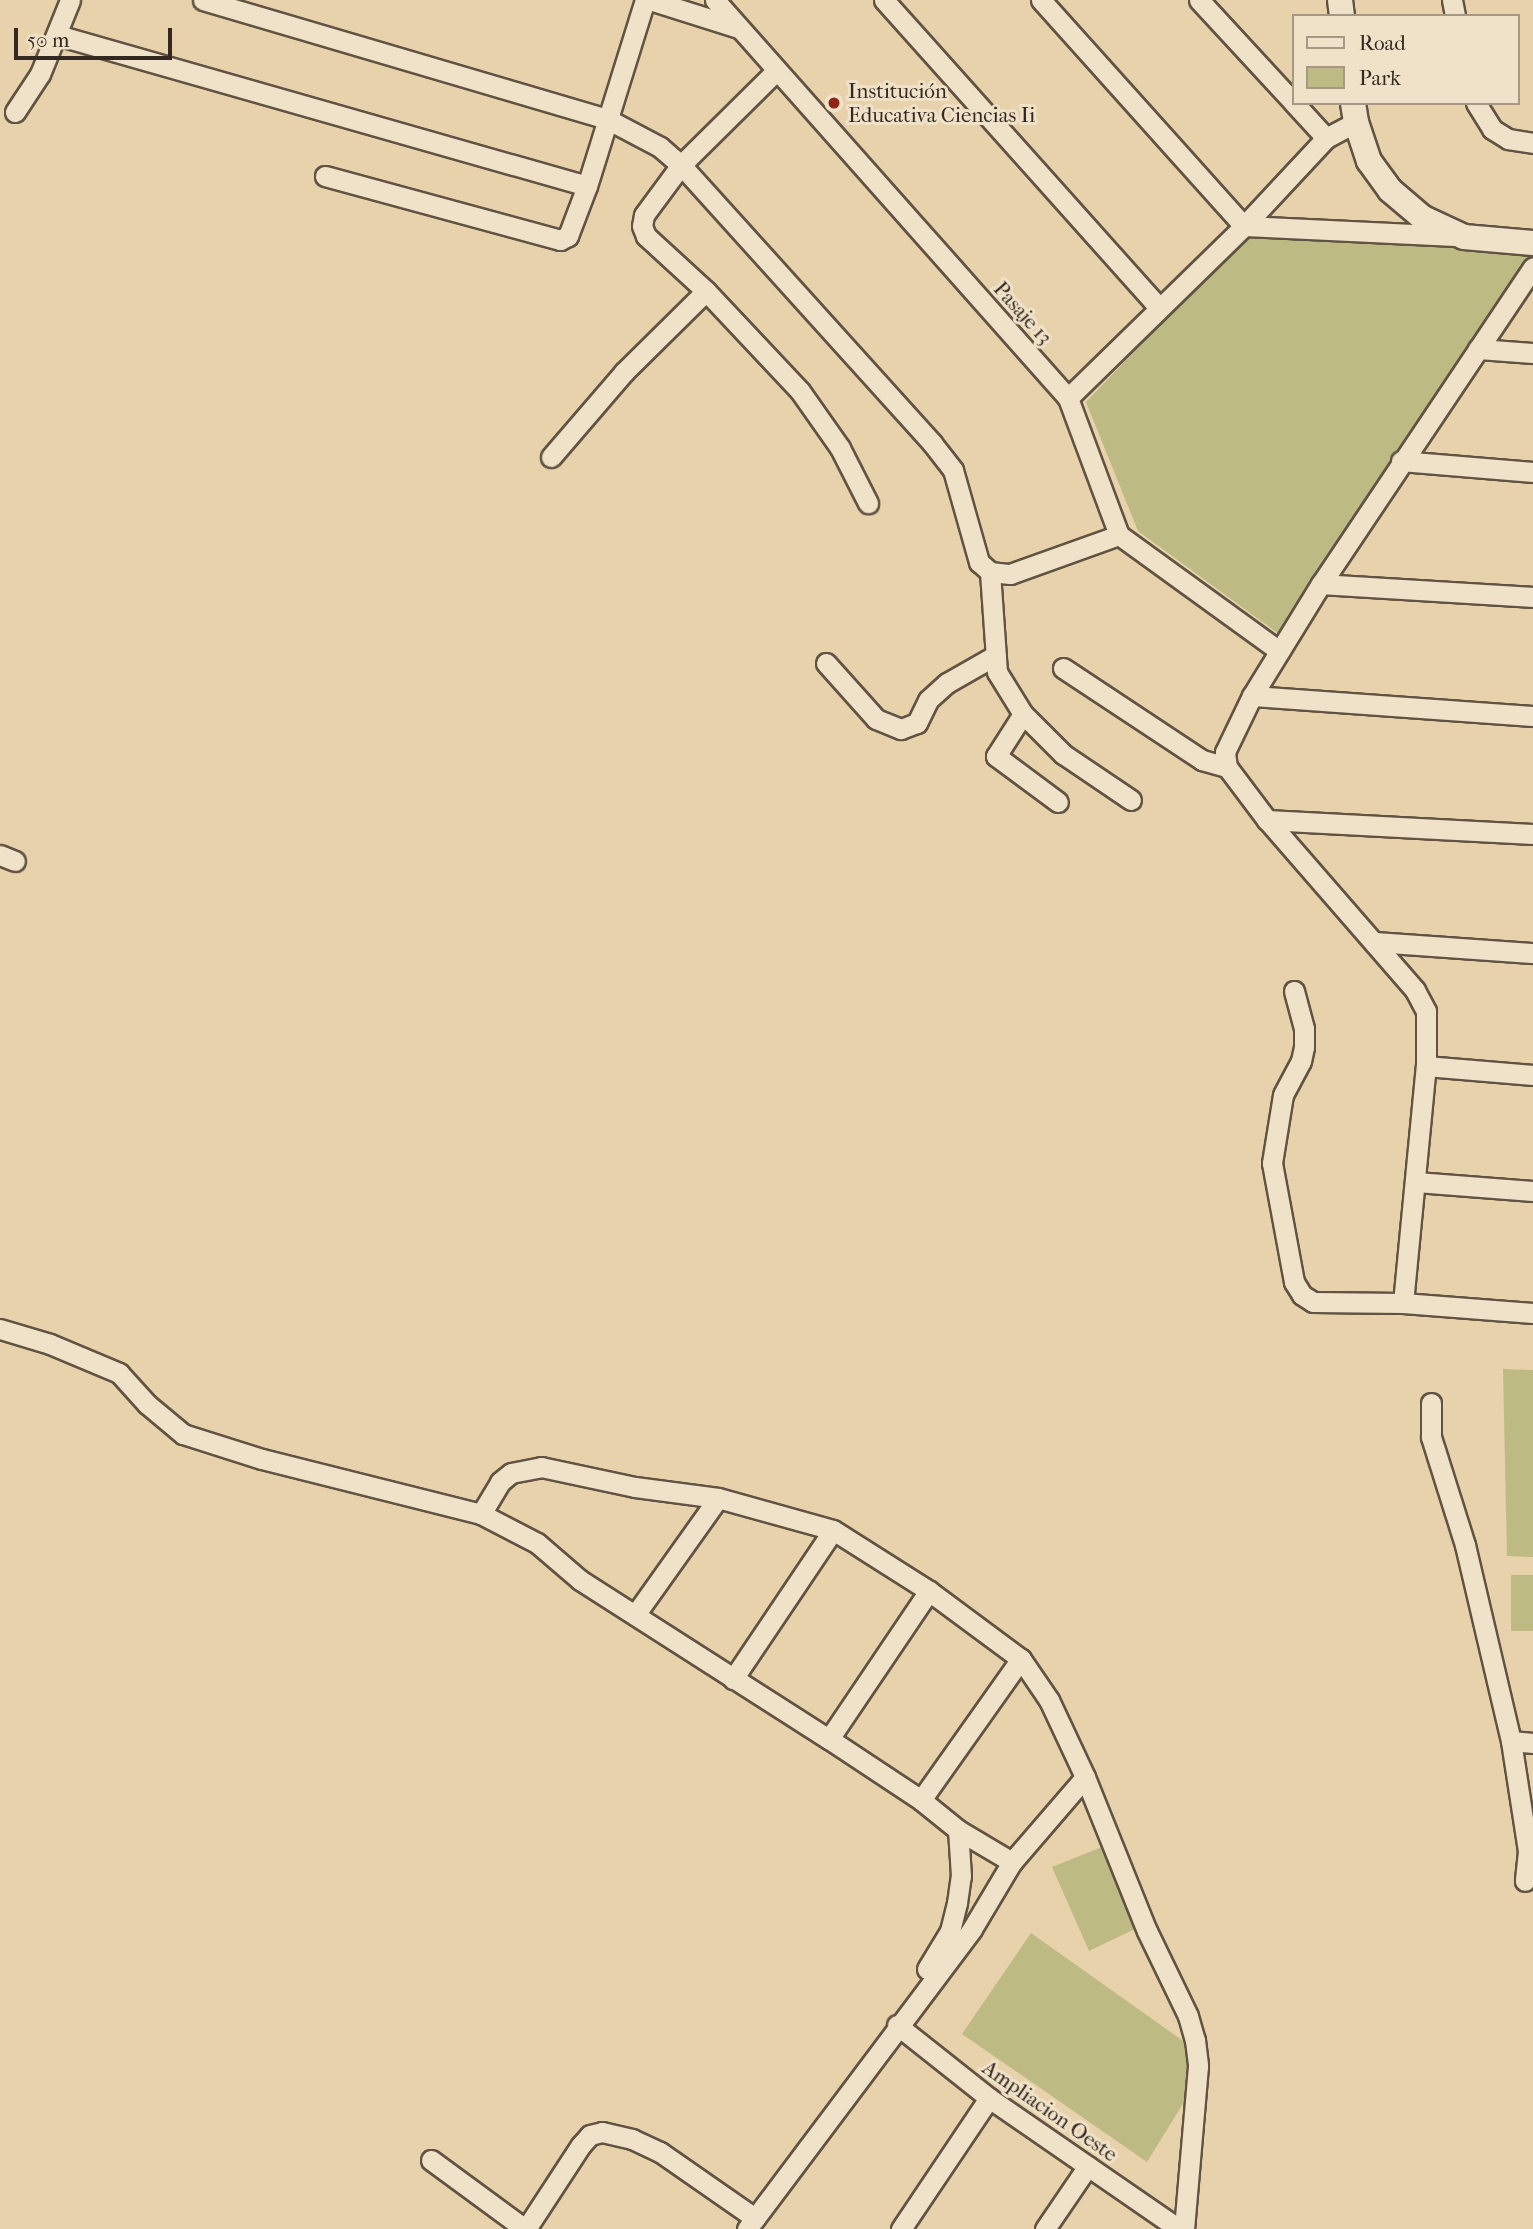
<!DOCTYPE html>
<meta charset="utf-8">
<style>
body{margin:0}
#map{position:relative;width:1533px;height:2229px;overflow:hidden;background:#e8d2ab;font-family:"IM FELL French Canon",serif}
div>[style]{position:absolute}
.green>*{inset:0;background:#beba84}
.roads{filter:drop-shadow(2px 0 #615343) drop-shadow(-2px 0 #615343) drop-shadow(0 2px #615343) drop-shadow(0 -2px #615343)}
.minor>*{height:19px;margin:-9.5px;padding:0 9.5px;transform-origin:9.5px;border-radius:9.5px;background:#f0e2c8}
.tertiary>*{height:24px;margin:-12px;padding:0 12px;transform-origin:12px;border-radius:12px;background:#f0e2c8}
.dots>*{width:19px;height:19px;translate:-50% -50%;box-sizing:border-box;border:4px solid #f0e2c8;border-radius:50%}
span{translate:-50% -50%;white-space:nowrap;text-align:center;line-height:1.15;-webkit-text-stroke:6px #f0e2c8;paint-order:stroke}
.poi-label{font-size:21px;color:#342920}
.left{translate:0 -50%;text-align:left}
.street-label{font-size:21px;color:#342920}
.legend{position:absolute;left:1292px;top:14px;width:228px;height:91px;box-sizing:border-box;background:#f0e2c8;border:2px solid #a59885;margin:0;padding:9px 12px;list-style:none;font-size:21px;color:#342920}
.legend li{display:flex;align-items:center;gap:14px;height:35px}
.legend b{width:35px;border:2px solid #a59885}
.scale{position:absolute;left:14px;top:28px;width:158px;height:32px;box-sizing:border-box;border:4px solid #342920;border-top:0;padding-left:9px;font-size:21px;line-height:24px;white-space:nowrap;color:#342920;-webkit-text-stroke:5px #f0e2c8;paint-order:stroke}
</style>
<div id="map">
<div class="green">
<i style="clip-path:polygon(1251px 230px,1522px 249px,1529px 258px,1279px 634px,1138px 531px,1086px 402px)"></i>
<i style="clip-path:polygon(1503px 1369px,1533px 1370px,1533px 1557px,1507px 1556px)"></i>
<i style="clip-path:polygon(1511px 1575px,1533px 1575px,1533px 1631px,1511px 1631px)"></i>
<i style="clip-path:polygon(1107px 1845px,1141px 1926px,1089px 1951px,1052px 1867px)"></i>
<i style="clip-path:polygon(1031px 1933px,1210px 2060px,1147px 2162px,962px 2034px)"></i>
</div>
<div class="roads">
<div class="minor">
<i style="left:203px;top:0;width:421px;rotate:16.4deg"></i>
<i style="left:607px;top:119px;width:60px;rotate:27.8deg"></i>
<i style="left:660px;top:147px;width:28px;rotate:41deg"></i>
<i style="left:681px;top:165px;width:375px;rotate:47.9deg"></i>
<i style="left:932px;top:443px;width:34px;rotate:52deg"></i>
<i style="left:953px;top:470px;width:96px;rotate:74.2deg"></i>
<i style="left:979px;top:562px;width:15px;rotate:42deg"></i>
<i style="left:990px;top:572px;width:20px;rotate:6deg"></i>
<i style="left:1010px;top:574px;width:116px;rotate:-19.7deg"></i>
<i style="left:650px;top:0;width:93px;rotate:17.5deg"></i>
<i style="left:715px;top:0;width:532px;rotate:48.43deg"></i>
<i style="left:1068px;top:398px;width:146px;rotate:69.6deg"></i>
<i style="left:1119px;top:535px;width:198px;rotate:35.9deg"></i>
<i style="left:884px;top:0;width:413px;rotate:48.2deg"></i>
<i style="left:1041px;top:0;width:304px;rotate:48.1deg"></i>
<i style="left:1244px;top:226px;width:212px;rotate:2.7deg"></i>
<i style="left:1199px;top:0;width:139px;rotate:47.3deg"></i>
<i style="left:1452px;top:0;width:16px;rotate:79deg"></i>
<i style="left:57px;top:35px;width:551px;rotate:15.9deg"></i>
<i style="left:776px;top:71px;width:134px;rotate:135.3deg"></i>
<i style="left:681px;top:165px;width:62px;rotate:126.5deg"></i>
<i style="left:644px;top:215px;width:11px;rotate:100deg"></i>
<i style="left:642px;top:226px;width:11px;rotate:68deg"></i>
<i style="left:646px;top:236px;width:81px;rotate:42.5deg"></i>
<i style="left:706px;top:291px;width:137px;rotate:46.8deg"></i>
<i style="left:800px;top:391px;width:70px;rotate:54.9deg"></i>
<i style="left:840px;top:448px;width:62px;rotate:63deg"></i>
<i style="left:1294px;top:103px;width:47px;rotate:47.6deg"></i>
<i style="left:1476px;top:103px;width:31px;rotate:58deg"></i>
<i style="left:1492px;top:129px;width:19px;rotate:32deg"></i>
<i style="left:1508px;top:139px;width:25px;rotate:9deg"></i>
<i style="left:15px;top:112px;width:45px;rotate:-56.7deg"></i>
<i style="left:40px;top:74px;width:80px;rotate:-67.9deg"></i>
<i style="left:325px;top:176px;width:244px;rotate:15.2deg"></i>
<i style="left:560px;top:240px;width:9px;rotate:-27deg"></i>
<i style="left:568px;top:236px;width:53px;rotate:-69.2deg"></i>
<i style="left:587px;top:186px;width:195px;rotate:-72.7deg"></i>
<i style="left:1478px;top:349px;width:55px;rotate:4.2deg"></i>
<i style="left:1068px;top:398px;width:246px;rotate:-44.3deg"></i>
<i style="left:1244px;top:226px;width:120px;rotate:-47deg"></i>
<i style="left:1326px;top:138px;width:34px;rotate:-28deg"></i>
<i style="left:551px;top:457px;width:112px;rotate:-49.3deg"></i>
<i style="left:624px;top:372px;width:115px;rotate:-44.6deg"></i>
<i style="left:1401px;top:461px;width:132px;rotate:4.8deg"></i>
<i style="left:990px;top:572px;width:100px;rotate:86deg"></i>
<i style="left:997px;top:672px;width:49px;rotate:58.2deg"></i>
<i style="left:1023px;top:714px;width:57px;rotate:45deg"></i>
<i style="left:1063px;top:754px;width:82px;rotate:34.1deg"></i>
<i style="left:1321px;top:584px;width:212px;rotate:3.5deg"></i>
<i style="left:826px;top:663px;width:75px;rotate:48.2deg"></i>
<i style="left:876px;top:719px;width:27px;rotate:22deg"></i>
<i style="left:901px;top:729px;width:17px;rotate:-21deg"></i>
<i style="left:917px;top:723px;width:25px;rotate:-64deg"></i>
<i style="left:928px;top:700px;width:25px;rotate:-42deg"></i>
<i style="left:947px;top:683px;width:56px;rotate:-29.7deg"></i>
<i style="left:1063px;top:668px;width:167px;rotate:33.5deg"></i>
<i style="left:1202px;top:760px;width:26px;rotate:16deg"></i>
<i style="left:1252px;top:696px;width:282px;rotate:4.1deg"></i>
<i style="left:1023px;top:714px;width:50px;rotate:122.7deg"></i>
<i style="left:996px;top:756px;width:77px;rotate:36.6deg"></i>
<i style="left:1267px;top:820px;width:266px;rotate:3deg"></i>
<i style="left:0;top:855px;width:16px;rotate:22deg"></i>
<i style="left:1374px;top:942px;width:159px;rotate:4deg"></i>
<i style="left:1294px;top:991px;width:39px;rotate:75deg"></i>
<i style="left:1304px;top:1029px;width:18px;rotate:90deg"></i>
<i style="left:1304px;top:1047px;width:14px;rotate:102deg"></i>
<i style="left:1301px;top:1061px;width:38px;rotate:118deg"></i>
<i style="left:1283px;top:1095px;width:69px;rotate:99.2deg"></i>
<i style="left:1272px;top:1163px;width:121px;rotate:79.5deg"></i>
<i style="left:1294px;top:1282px;width:15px;rotate:58deg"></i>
<i style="left:1302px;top:1295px;width:13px;rotate:32deg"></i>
<i style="left:1313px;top:1302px;width:90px;rotate:0.6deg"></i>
<i style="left:1403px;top:1303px;width:130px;rotate:4.4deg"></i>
<i style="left:1426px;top:1066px;width:107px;rotate:4.8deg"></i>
<i style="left:1416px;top:1182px;width:117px;rotate:4.4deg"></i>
<i style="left:1403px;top:1303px;width:238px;rotate:-84.5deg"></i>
<i style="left:1426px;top:1066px;width:55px;rotate:-90deg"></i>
<i style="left:1426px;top:1011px;width:24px;rotate:-118deg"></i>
<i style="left:1415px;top:990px;width:225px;rotate:-131deg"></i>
<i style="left:1267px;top:820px;width:66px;rotate:-127deg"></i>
<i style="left:1227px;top:767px;width:15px;rotate:-98deg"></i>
<i style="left:1225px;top:752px;width:62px;rotate:-64.3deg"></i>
<i style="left:1252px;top:696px;width:132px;rotate:-58.4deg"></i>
<i style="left:1321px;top:584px;width:381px;rotate:-56.2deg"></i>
<i style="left:0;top:1329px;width:52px;rotate:16.7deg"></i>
<i style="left:50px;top:1344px;width:75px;rotate:22.8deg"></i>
<i style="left:119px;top:1373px;width:42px;rotate:47.9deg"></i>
<i style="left:147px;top:1404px;width:47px;rotate:39.8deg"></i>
<i style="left:183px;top:1434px;width:83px;rotate:17.6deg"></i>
<i style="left:262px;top:1459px;width:226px;rotate:14.1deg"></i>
<i style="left:481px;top:1514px;width:63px;rotate:27.4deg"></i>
<i style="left:537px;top:1543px;width:57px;rotate:40.7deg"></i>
<i style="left:580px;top:1580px;width:295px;rotate:32.6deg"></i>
<i style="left:829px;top:1739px;width:110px;rotate:33.5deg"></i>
<i style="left:921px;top:1800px;width:48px;rotate:39deg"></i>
<i style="left:958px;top:1830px;width:63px;rotate:30.7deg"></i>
<i style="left:1431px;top:1403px;width:34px;rotate:90deg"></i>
<i style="left:1431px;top:1437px;width:113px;rotate:72.5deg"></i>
<i style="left:1465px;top:1545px;width:201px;rotate:76.8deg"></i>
<i style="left:1511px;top:1741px;width:111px;rotate:81.2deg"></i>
<i style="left:1528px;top:1851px;width:30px;rotate:96deg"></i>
<i style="left:481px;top:1514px;width:37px;rotate:-59deg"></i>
<i style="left:500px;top:1482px;width:14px;rotate:-39deg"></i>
<i style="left:511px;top:1473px;width:31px;rotate:-11deg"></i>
<i style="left:541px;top:1467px;width:96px;rotate:12deg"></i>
<i style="left:635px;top:1487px;width:84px;rotate:7.5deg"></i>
<i style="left:718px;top:1498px;width:119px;rotate:15.5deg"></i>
<i style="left:833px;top:1530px;width:114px;rotate:32.4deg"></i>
<i style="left:929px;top:1591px;width:114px;rotate:36.5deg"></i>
<i style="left:1021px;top:1659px;width:50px;rotate:55.7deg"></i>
<i style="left:1049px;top:1700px;width:85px;rotate:64.9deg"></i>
<i style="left:1085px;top:1777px;width:166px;rotate:68.1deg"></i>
<i style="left:1147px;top:1931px;width:94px;rotate:64.2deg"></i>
<i style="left:1188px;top:2016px;width:25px;rotate:74deg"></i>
<i style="left:1195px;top:2040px;width:26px;rotate:83deg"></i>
<i style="left:1198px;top:2066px;width:164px;rotate:94.9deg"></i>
<i style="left:635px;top:1615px;width:143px;rotate:-54.6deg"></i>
<i style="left:733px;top:1679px;width:179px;rotate:-56.1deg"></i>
<i style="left:829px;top:1739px;width:179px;rotate:-56deg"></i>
<i style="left:1511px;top:1741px;width:22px;rotate:5deg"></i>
<i style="left:921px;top:1800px;width:173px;rotate:-54.7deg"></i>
<i style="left:927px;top:1969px;width:44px;rotate:-58.8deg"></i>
<i style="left:950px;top:1931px;width:29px;rotate:-76deg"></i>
<i style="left:957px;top:1903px;width:27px;rotate:-82deg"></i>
<i style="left:961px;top:1876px;width:46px;rotate:-93.7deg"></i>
<i style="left:897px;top:2025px;width:117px;rotate:38.4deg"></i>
<i style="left:989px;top:2098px;width:231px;rotate:34.6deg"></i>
<i style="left:431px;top:2160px;width:117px;rotate:36.3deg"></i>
<i style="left:526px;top:2229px;width:100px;rotate:-56.8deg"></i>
<i style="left:581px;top:2145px;width:13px;rotate:-48deg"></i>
<i style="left:590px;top:2135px;width:12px;rotate:-14deg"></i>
<i style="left:602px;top:2132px;width:31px;rotate:13deg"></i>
<i style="left:632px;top:2139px;width:31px;rotate:25deg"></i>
<i style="left:660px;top:2152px;width:116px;rotate:34.8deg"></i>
<i style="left:747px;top:2229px;width:375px;rotate:-53.1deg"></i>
<i style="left:972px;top:1929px;width:78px;rotate:-59.2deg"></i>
<i style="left:1012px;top:1862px;width:112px;rotate:-49.3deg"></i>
<i style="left:901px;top:2229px;width:158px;rotate:-56.1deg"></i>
<i style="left:1045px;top:2229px;width:76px;rotate:-55.7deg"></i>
</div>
<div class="tertiary">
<i style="left:1340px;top:0;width:16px;rotate:83deg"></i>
<i style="left:1353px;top:103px;width:19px;rotate:81deg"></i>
<i style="left:1356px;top:122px;width:41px;rotate:71.6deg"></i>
<i style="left:1369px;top:161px;width:36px;rotate:54deg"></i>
<i style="left:1390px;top:190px;width:43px;rotate:40.3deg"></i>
<i style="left:1423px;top:218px;width:45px;rotate:24.9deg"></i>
<i style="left:1464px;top:237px;width:69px;rotate:5deg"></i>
</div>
</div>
<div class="dots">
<i style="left:834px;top:103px;background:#8f2418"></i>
</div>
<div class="poi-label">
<span class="left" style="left:848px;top:103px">Institución<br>Educativa Ciencias Ii</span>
</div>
<div class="street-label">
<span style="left:1023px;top:313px;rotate:48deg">Pasaje 13</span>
<span style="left:1050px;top:2111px;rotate:35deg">Ampliacion Oeste</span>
</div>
<ul class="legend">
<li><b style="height:9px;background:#f0e2c8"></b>Road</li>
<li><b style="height:19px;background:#beba84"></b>Park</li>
</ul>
<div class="scale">50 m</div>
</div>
